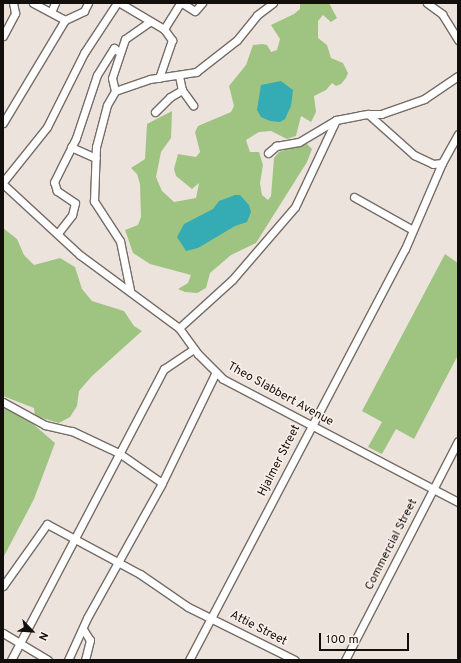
<!DOCTYPE html>
<style>
body{margin:0}
#map{position:relative;width:461px;height:663px;overflow:hidden;background:#ede3dd;font-family:Overpass,sans-serif}
div>[style]{position:absolute}
.green>*{inset:0;background:#9fc482}
.water>*{inset:0;background:#35acb3}
.roads{filter:drop-shadow(1px 0 #756c67) drop-shadow(-1px 0 #756c67) drop-shadow(0 1px #756c67) drop-shadow(0 -1px #756c67)}
.street>*{height:7px;margin:-3.5px;padding:0 3.5px;transform-origin:3.5px;border-radius:3.5px;background:#fff}
span{translate:-50% -50%;white-space:nowrap;text-align:center;line-height:1.15;-webkit-text-stroke:3px #faf0ea;paint-order:stroke}
.street-label{font-size:12px;color:#120f0d}
.frame{position:absolute;inset:0;border:4px solid #120f0d;pointer-events:none}
.north{position:absolute;left:12px;top:611px;width:40px;height:40px;-webkit-text-stroke:3px #faf0ea;paint-order:stroke;rotate:115deg;font-size:11px;font-weight:700;line-height:16px;text-align:center;color:#120f0d}
.north::after{content:'';display:block;margin:auto;width:14px;height:18px;background:#120f0d;clip-path:polygon(50% 0,100% 100%,50% 72%,0 100%)}
.scale{position:absolute;left:319px;top:633px;width:90px;height:18px;box-sizing:border-box;border:2px solid #120f0d;border-top:0;padding-left:5px;font-size:12px;line-height:14px;white-space:nowrap;color:#120f0d;-webkit-text-stroke:3px #faf0ea;paint-order:stroke}
</style>
<div id="map">
<div class="green">
<i style="clip-path:polygon(300px 3px,329px 3px,337px 18px,331px 22px,323px 15px,318px 21px,318px 38px,327px 45px,331px 58px,343px 63px,348px 73px,346px 78px,341px 84px,336px 86px,332px 83px,326px 90px,314px 96px,316px 112px,311px 122px,301px 116px,296px 136px,287px 139px,271px 131px,259px 132px,246px 140px,250px 152px,259px 152px,263px 165px,260px 183px,262px 195px,268px 200px,271px 196px,274px 158px,279px 152px,306px 143px,312px 149px,307px 162px,256px 243px,231px 255px,210px 273px,206px 288px,197px 293px,185px 292px,178px 289px,188px 283px,191px 275px,150px 264px,133px 253px,125px 230px,138px 225px,141px 217px,140px 184px,137px 174px,131px 168px,145px 159px,147px 124px,172px 111px,171px 138px,161px 152px,156px 177px,162px 191px,174px 202px,196px 198px,199px 183px,192px 189px,176px 176px,174px 169px,178px 154px,196px 157px,200px 152px,195px 132px,198px 126px,231px 112px,234px 106px,229px 86px,246px 65px,253px 45px,262px 44px,267px 45px,271px 52px,277px 50px,280px 39px,271px 25px,294px 14px,300px 9px)"></i>
<i style="clip-path:polygon(3px 228px,17px 239px,24px 255px,34px 265px,60px 258px,75px 267px,82px 289px,92px 301px,124px 311px,134px 326px,142px 331px,92px 376px,79px 391px,77px 406px,70px 417px,59px 423px,35px 416px,34px 408px,3px 396px)"></i>
<i style="clip-path:polygon(445px 254px,458px 263px,458px 355px,414px 439px,396px 429px,382px 454px,368px 447px,382px 422px,362px 411px)"></i>
<i style="clip-path:polygon(3px 406px,33px 424px,55px 443px,34px 499px,3px 558px)"></i>
</div>
<div class="water">
<i style="clip-path:polygon(281px 81px,293px 90px,291px 106px,285px 119px,280px 122px,270px 121px,261px 117px,257px 110px,261px 85px)"></i>
<i style="clip-path:polygon(235px 195px,240px 195px,249px 205px,251px 212px,247px 222px,235px 226px,198px 248px,186px 251px,177px 237px,184px 224px,213px 209px,219px 201px)"></i>
</div>
<div class="roads">
<div class="street">
<i style="left:33px;top:3px;width:36px;rotate:28deg"></i>
<i style="left:120px;top:3px;width:51px;rotate:30.6deg"></i>
<i style="left:164px;top:29px;width:14px;rotate:54deg"></i>
<i style="left:172px;top:40px;width:40px;rotate:108.9deg"></i>
<i style="left:182px;top:3px;width:15px;rotate:32deg"></i>
<i style="left:195px;top:11px;width:11px;rotate:-49deg"></i>
<i style="left:427px;top:3px;width:19px;rotate:36deg"></i>
<i style="left:442px;top:14px;width:31px;rotate:58deg"></i>
<i style="left:51px;top:12px;width:10px;rotate:-66deg"></i>
<i style="left:164px;top:29px;width:31px;rotate:-58deg"></i>
<i style="left:3px;top:36px;width:26px;rotate:-62deg"></i>
<i style="left:15px;top:13px;width:10px;rotate:-101deg"></i>
<i style="left:179px;top:76px;width:14px;rotate:78deg"></i>
<i style="left:182px;top:90px;width:19px;rotate:54deg"></i>
<i style="left:115px;top:91px;width:13px;rotate:-103deg"></i>
<i style="left:112px;top:78px;width:41px;rotate:-71.6deg"></i>
<i style="left:125px;top:39px;width:29px;rotate:-35deg"></i>
<i style="left:155px;top:112px;width:21px;rotate:-45deg"></i>
<i style="left:170px;top:97px;width:14px;rotate:-30deg"></i>
<i style="left:368px;top:114px;width:13px"></i>
<i style="left:381px;top:114px;width:46px;rotate:-19.2deg"></i>
<i style="left:424px;top:99px;width:41px;rotate:-34.1deg"></i>
<i style="left:3px;top:123px;width:120px;rotate:-59deg"></i>
<i style="left:65px;top:20px;width:21px;rotate:-25deg"></i>
<i style="left:84px;top:11px;width:9px;rotate:-63deg"></i>
<i style="left:71px;top:147px;width:27px;rotate:24deg"></i>
<i style="left:268px;top:153px;width:11px;rotate:-41deg"></i>
<i style="left:276px;top:146px;width:23px;rotate:-10deg"></i>
<i style="left:299px;top:142px;width:43px;rotate:-30.7deg"></i>
<i style="left:336px;top:120px;width:25px;rotate:-11deg"></i>
<i style="left:361px;top:115px;width:7px;rotate:-8deg"></i>
<i style="left:368px;top:114px;width:62px;rotate:41.7deg"></i>
<i style="left:414px;top:155px;width:21px;rotate:25deg"></i>
<i style="left:433px;top:164px;width:9px;rotate:-6deg"></i>
<i style="left:442px;top:163px;width:33px;rotate:-61deg"></i>
<i style="left:3px;top:182px;width:70px;rotate:-51.3deg"></i>
<i style="left:47px;top:127px;width:83px;rotate:-63.4deg"></i>
<i style="left:84px;top:53px;width:60px;rotate:-56.6deg"></i>
<i style="left:3px;top:184px;width:105px;rotate:42.7deg"></i>
<i style="left:80px;top:255px;width:123px;rotate:36.4deg"></i>
<i style="left:179px;top:328px;width:32px;rotate:54deg"></i>
<i style="left:198px;top:354px;width:35px;rotate:45deg"></i>
<i style="left:223px;top:379px;width:265px;rotate:27.6deg"></i>
<i style="left:354px;top:197px;width:65px;rotate:29.3deg"></i>
<i style="left:58px;top:233px;width:23px;rotate:-52deg"></i>
<i style="left:72px;top:215px;width:12px;rotate:-76deg"></i>
<i style="left:75px;top:203px;width:22px;rotate:-146deg"></i>
<i style="left:57px;top:191px;width:9px;rotate:-108deg"></i>
<i style="left:54px;top:182px;width:49px;rotate:-63.4deg"></i>
<i style="left:76px;top:138px;width:66px;rotate:-71.6deg"></i>
<i style="left:97px;top:75px;width:32px;rotate:-58deg"></i>
<i style="left:114px;top:48px;width:6px;rotate:39deg"></i>
<i style="left:130px;top:290px;width:50px;rotate:-101.5deg"></i>
<i style="left:120px;top:241px;width:48px;rotate:-123deg"></i>
<i style="left:94px;top:201px;width:54px;rotate:-87.9deg"></i>
<i style="left:96px;top:147px;width:43px;rotate:-75.3deg"></i>
<i style="left:107px;top:105px;width:16px;rotate:-60deg"></i>
<i style="left:115px;top:91px;width:37px;rotate:-19deg"></i>
<i style="left:150px;top:79px;width:47px;rotate:-8.7deg"></i>
<i style="left:196px;top:72px;width:52px;rotate:-38deg"></i>
<i style="left:237px;top:40px;width:32px;rotate:-51deg"></i>
<i style="left:257px;top:15px;width:20px;rotate:-37deg"></i>
<i style="left:179px;top:328px;width:72px;rotate:-42.2deg"></i>
<i style="left:232px;top:280px;width:96px;rotate:-49.2deg"></i>
<i style="left:295px;top:207px;width:96px;rotate:-64.8deg"></i>
<i style="left:3px;top:402px;width:48px;rotate:28.7deg"></i>
<i style="left:45px;top:425px;width:28px;rotate:13deg"></i>
<i style="left:72px;top:431px;width:52px;rotate:25.1deg"></i>
<i style="left:119px;top:453px;width:52px;rotate:34.9deg"></i>
<i style="left:3px;top:586px;width:76px;rotate:-54.6deg"></i>
<i style="left:47px;top:524px;width:106px;rotate:28.3deg"></i>
<i style="left:140px;top:574px;width:58px;rotate:34.5deg"></i>
<i style="left:188px;top:607px;width:119px;rotate:26.4deg"></i>
<i style="left:83px;top:629px;width:13px;rotate:58deg"></i>
<i style="left:90px;top:640px;width:21px;rotate:104deg"></i>
<i style="left:3px;top:633px;width:52px;rotate:31deg"></i>
<i style="left:11px;top:660px;width:329px;rotate:-62.3deg"></i>
<i style="left:164px;top:369px;width:36px;rotate:-34deg"></i>
<i style="left:68px;top:660px;width:46px;rotate:-65.7deg"></i>
<i style="left:87px;top:618px;width:154px;rotate:-60.9deg"></i>
<i style="left:162px;top:483px;width:123px;rotate:-64.1deg"></i>
<i style="left:189px;top:660px;width:464px;rotate:-62.3deg"></i>
<i style="left:405px;top:249px;width:94px;rotate:-66.7deg"></i>
<i style="left:345px;top:660px;width:246px;rotate:-62.7deg"></i>
</div>
</div>
<div class="street-label">
<span style="left:280px;top:395px;rotate:29deg">Theo Slabbert Avenue</span>
<span style="left:280px;top:461px;rotate:-63deg">Hjalmer Street</span>
<span style="left:392px;top:545px;rotate:-63deg">Commercial Street</span>
<span style="left:258px;top:629px;rotate:27deg">Attie Street</span>
</div>
<div class="frame"></div>
<div class="north">N</div>
<div class="scale">100 m</div>
</div>
